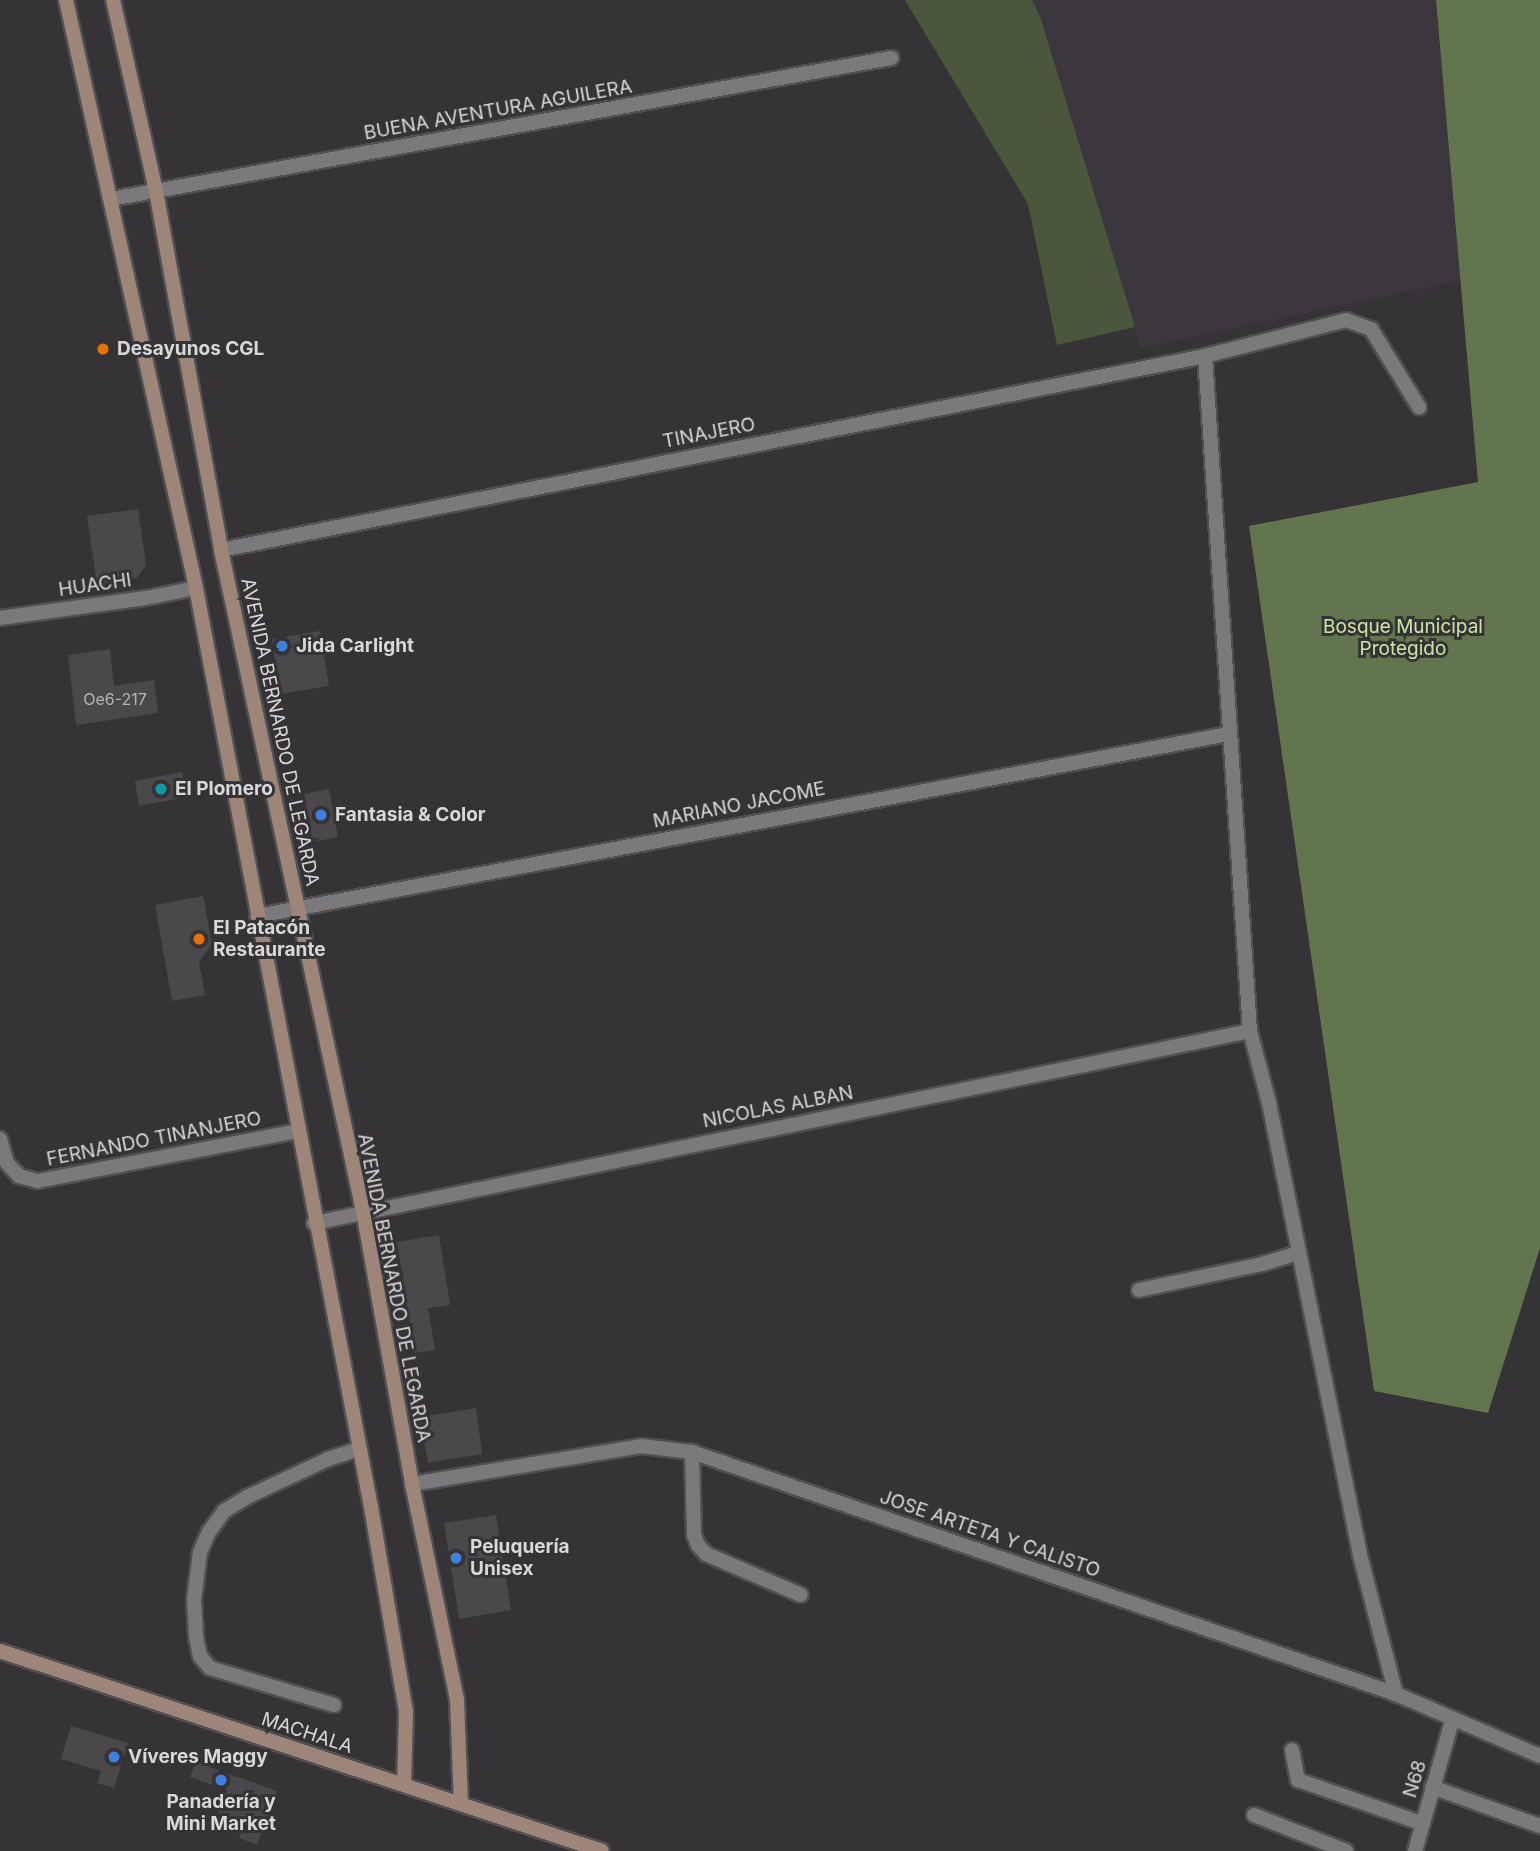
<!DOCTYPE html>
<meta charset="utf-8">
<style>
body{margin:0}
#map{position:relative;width:1540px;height:1851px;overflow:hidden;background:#353336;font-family:Inter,sans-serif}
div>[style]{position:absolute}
.built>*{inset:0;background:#3d363f}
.green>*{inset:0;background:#4b573c}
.forest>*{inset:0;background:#63754e}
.building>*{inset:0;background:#4b484c}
.roads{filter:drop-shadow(2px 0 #514f52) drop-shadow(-2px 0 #514f52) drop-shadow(0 2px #514f52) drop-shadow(0 -2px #514f52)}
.lane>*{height:14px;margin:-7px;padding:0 7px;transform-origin:7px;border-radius:7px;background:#7c797d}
.street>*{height:14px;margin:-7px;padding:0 7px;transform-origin:7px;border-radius:7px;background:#7c797d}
.secondary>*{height:14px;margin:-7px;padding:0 7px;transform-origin:7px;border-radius:7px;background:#9d8579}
.dots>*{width:19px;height:19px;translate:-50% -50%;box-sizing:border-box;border:4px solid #353336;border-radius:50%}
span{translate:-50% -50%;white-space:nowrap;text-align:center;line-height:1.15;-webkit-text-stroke:6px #353336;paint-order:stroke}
.number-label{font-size:16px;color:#b5b3b6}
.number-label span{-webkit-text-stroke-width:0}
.street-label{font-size:19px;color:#d8d7d9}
.poi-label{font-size:19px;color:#d8d7d9;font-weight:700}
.left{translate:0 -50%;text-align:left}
.park-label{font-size:19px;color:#c8e7a4}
</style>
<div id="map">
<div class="built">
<i style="clip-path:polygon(1032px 0,1452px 0,1501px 272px,1141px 348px,1040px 16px)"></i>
</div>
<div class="green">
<i style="clip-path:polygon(905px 0,1032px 0,1040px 16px,1135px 327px,1057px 345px,1028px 204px)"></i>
</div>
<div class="forest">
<i style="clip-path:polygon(1436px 0,1540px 0,1540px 1248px,1488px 1413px,1374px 1391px,1249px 526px,1478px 482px)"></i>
</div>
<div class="building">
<i style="clip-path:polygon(138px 509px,146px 565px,137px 578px,97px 584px,87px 516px)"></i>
<i style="clip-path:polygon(320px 631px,329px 686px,280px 694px,272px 639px)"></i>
<i style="clip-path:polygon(110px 649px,114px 686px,154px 680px,158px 713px,76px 725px,68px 655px)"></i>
<i style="clip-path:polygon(182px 772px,187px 797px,139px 806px,135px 781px)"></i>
<i style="clip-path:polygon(329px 789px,338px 837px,313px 842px,304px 794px)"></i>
<i style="clip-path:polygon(203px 896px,212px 944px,199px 962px,205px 995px,172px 1001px,155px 905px)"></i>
<i style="clip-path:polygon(439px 1235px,450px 1305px,428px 1308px,435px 1350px,415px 1353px,397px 1242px)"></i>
<i style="clip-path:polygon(476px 1408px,482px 1454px,428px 1463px,420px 1417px)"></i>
<i style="clip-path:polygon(496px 1515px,511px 1610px,459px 1619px,444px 1523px)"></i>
<i style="clip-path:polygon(71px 1726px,128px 1743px,114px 1788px,97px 1783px,101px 1771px,61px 1759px)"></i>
<i style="clip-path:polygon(196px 1762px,277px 1791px,257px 1845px,239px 1838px,244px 1823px,218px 1813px,227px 1790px,190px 1777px)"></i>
</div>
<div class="roads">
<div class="lane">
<i style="left:1205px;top:356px;width:146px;rotate:-14.3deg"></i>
<i style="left:1346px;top:320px;width:27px;rotate:20deg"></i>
<i style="left:1371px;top:329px;width:92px;rotate:58.4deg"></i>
<i style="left:1139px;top:1290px;width:126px;rotate:-11.9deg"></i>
<i style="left:1262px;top:1264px;width:38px;rotate:-17deg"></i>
<i style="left:692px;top:1452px;width:83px;rotate:88.6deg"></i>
<i style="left:694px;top:1535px;width:11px;rotate:68deg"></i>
<i style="left:698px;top:1545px;width:12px;rotate:48deg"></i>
<i style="left:706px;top:1554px;width:103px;rotate:23.3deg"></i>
<i style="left:1292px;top:1750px;width:31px;rotate:79deg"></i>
<i style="left:1298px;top:1780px;width:130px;rotate:19.3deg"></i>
<i style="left:1432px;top:1787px;width:115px;rotate:19.9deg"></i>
<i style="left:1254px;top:1815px;width:99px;rotate:21.4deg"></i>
</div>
<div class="street">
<i style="left:111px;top:199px;width:793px;rotate:-10.25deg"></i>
<i style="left:221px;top:550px;width:1003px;rotate:-11.15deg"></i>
<i style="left:1205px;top:356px;width:676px;rotate:86.19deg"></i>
<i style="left:1250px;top:1031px;width:74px;rotate:75.2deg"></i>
<i style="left:1269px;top:1103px;width:461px;rotate:78.6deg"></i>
<i style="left:1360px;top:1555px;width:144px;rotate:75.5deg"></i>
<i style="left:0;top:618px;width:147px;rotate:-7.8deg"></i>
<i style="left:146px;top:598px;width:51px;rotate:-11.3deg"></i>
<i style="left:257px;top:916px;width:989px;rotate:-10.61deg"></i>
<i style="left:0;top:1139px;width:25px;rotate:74deg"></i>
<i style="left:7px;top:1163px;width:18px;rotate:47deg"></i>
<i style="left:19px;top:1176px;width:20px;rotate:15deg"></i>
<i style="left:38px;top:1181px;width:264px;rotate:-10.9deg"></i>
<i style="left:314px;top:1223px;width:955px;rotate:-11.59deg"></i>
<i style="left:412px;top:1484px;width:232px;rotate:-9.4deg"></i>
<i style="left:641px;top:1446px;width:51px;rotate:6.7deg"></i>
<i style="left:692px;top:1452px;width:744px;rotate:18.97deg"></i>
<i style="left:1396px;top:1694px;width:157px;rotate:23.3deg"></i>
<i style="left:334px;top:1705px;width:129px;rotate:-163.4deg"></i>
<i style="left:210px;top:1668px;width:16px;rotate:-130deg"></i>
<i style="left:200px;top:1656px;width:19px;rotate:-102deg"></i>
<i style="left:196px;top:1637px;width:37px;rotate:-93deg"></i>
<i style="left:194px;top:1600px;width:48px;rotate:-82.9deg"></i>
<i style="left:200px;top:1552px;width:22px;rotate:-66deg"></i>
<i style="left:209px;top:1532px;width:26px;rotate:-54deg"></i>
<i style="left:224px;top:1511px;width:27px;rotate:-31deg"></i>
<i style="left:247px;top:1497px;width:89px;rotate:-25.1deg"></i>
<i style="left:328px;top:1459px;width:33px;rotate:-18deg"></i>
<i style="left:1415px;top:1851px;width:138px;rotate:-74.1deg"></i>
</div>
<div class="secondary">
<i style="left:66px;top:0;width:602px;rotate:77.53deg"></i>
<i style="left:196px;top:588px;width:936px;rotate:79.22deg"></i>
<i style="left:371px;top:1507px;width:207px;rotate:80.3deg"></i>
<i style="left:406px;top:1711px;width:74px;rotate:91.5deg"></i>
<i style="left:113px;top:0;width:196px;rotate:77.3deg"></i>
<i style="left:156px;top:191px;width:365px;rotate:79.7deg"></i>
<i style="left:221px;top:550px;width:676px;rotate:77.88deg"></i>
<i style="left:363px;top:1211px;width:277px;rotate:79.8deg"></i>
<i style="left:412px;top:1484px;width:221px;rotate:78.2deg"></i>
<i style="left:457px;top:1700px;width:104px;rotate:87.8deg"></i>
<i style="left:0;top:1651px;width:634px;rotate:18.38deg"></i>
</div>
</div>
<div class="dots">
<i style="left:103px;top:349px;background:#e8710a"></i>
<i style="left:282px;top:646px;background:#3f7fe0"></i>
<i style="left:161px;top:789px;background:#0f9aa8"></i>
<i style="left:321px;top:815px;background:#3f7fe0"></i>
<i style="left:199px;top:939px;background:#e8710a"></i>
<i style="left:456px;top:1558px;background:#3f7fe0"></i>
<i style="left:114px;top:1757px;background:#3f7fe0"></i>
<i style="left:221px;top:1780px;background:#3f7fe0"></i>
</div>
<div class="number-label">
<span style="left:115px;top:699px">Oe6-217</span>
</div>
<div class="street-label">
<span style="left:498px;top:110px;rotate:-10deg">BUENA AVENTURA AGUILERA</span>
<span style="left:709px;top:433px;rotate:-11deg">TINAJERO</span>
<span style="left:95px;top:585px;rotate:-8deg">HUACHI</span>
<span style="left:280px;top:732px;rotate:78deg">AVENIDA BERNARDO DE LEGARDA</span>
<span style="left:739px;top:805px;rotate:-11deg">MARIANO JACOME</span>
<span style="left:778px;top:1107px;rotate:-11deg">NICOLAS ALBAN</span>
<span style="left:154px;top:1139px;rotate:-11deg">FERNANDO TINANJERO</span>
<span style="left:394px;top:1288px;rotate:79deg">AVENIDA BERNARDO DE LEGARDA</span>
<span style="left:990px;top:1534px;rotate:19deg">JOSE ARTETA Y CALISTO</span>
<span style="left:307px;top:1733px;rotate:18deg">MACHALA</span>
<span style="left:1415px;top:1779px;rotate:-73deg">N68</span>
</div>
<div class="poi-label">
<span class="left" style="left:117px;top:349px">Desayunos CGL</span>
<span class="left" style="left:296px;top:646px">Jida Carlight</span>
<span class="left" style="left:175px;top:789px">El Plomero</span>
<span class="left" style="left:335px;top:815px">Fantasia &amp; Color</span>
<span class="left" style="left:213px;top:939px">El Patacón<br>Restaurante</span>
<span class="left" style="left:470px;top:1558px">Peluquería<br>Unisex</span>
<span class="left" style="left:128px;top:1757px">Víveres Maggy</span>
<span style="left:221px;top:1813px">Panadería y<br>Mini Market</span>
</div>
<div class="park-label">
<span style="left:1403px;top:638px">Bosque Municipal<br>Protegido</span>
</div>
</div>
